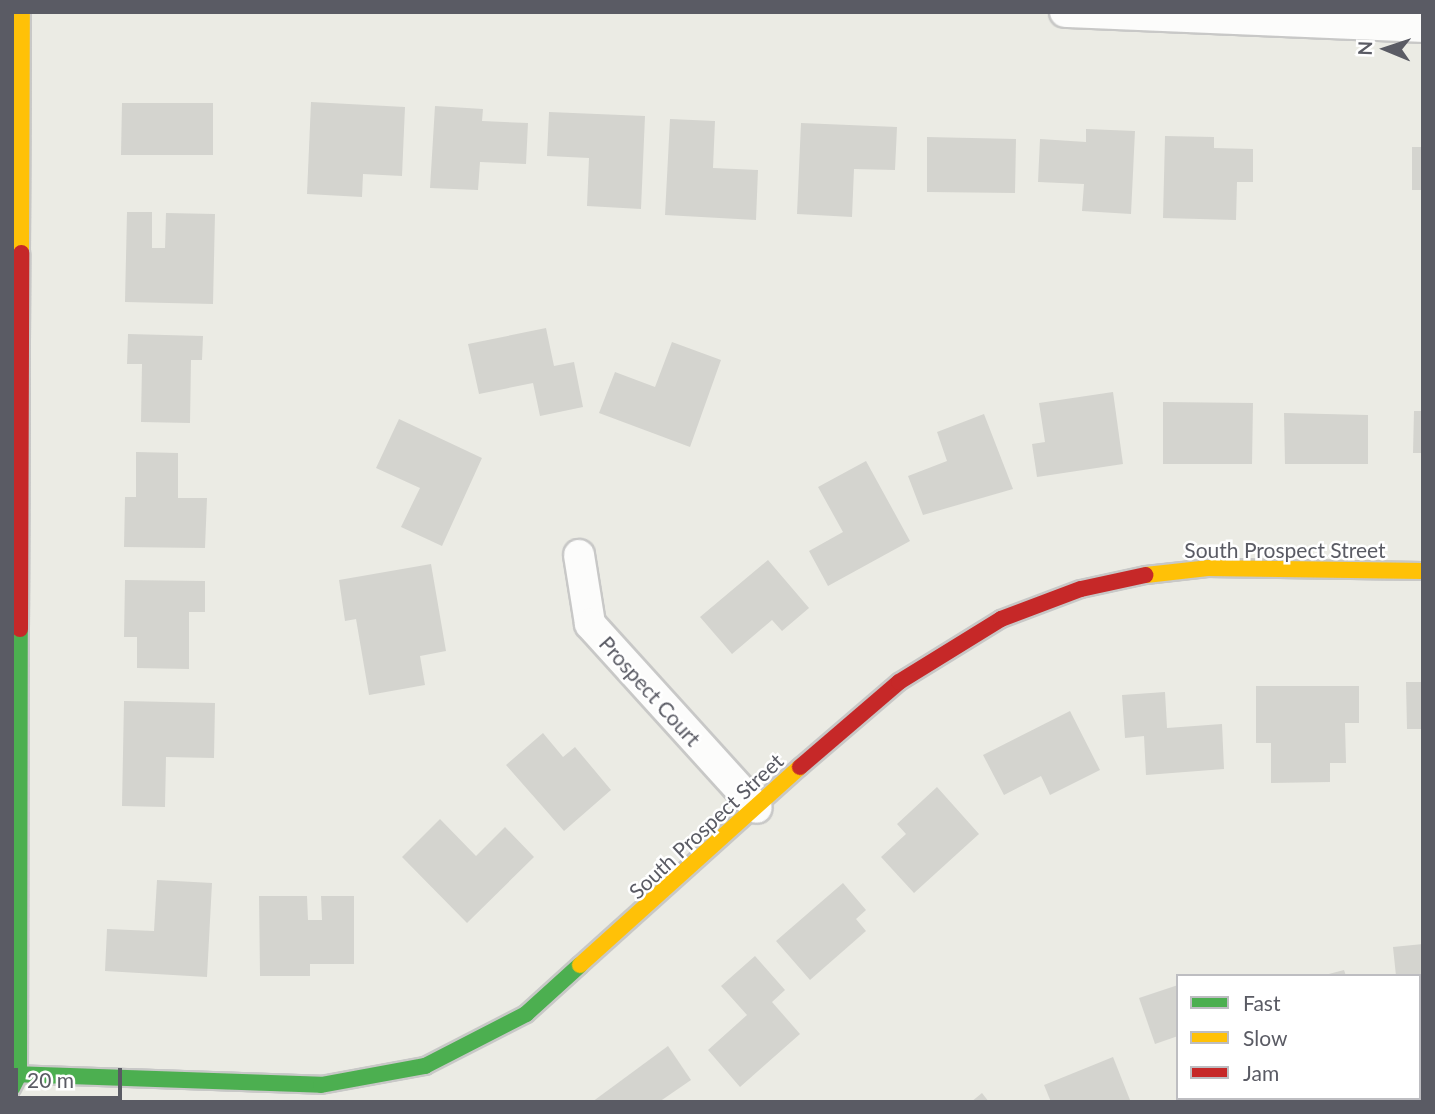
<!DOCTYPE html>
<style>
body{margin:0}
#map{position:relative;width:1435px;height:1114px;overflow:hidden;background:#ebebe4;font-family:Lato,sans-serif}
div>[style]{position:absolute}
.building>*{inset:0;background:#d4d4cf}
.roads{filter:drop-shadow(2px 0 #c8c8c7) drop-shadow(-2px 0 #c8c8c7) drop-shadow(0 2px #c8c8c7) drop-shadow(0 -2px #c8c8c7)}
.street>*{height:30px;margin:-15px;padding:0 15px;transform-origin:15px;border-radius:15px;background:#fcfcfb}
.fast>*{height:16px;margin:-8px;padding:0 8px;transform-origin:8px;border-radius:8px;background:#4caf50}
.slow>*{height:16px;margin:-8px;padding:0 8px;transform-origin:8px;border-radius:8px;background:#ffc107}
.jam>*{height:16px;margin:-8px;padding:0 8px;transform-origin:8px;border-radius:8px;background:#c62828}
span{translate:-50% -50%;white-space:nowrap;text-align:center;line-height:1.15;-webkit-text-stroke:5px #fff;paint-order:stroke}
.street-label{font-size:21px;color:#5a5b64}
.frame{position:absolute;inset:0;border:14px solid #5a5b64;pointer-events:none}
.legend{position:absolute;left:1176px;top:974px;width:245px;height:126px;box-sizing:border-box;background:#fff;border:2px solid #bdbdc1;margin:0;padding:9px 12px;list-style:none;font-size:21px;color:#5a5b64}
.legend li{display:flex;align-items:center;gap:14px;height:35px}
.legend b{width:35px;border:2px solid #bdbdc1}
.north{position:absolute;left:1351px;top:14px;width:70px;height:70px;-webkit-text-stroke:5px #fff;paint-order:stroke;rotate:272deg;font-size:19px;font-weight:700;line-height:28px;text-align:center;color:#5a5b64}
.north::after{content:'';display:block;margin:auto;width:24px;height:32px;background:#5a5b64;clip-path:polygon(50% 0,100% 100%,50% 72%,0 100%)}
.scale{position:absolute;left:14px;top:1068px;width:108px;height:32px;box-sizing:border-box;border:4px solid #5a5b64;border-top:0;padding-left:9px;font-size:21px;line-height:24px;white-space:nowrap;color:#5a5b64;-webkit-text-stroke:5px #fff;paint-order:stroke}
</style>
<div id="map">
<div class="building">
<i style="clip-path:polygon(311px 102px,405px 107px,402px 176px,363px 174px,362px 197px,307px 194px)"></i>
<i style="clip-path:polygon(122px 103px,213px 103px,213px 155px,121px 155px)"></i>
<i style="clip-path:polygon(435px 106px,483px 109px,482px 121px,528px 123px,526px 164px,480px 162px,478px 190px,430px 188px)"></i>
<i style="clip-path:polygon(549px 112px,645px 116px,641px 209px,587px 206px,589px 158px,547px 156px)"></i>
<i style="clip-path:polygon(670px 119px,715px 121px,713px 168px,758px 170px,756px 220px,665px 215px)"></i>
<i style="clip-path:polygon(801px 123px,897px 127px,895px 170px,854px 169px,852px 217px,797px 214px)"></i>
<i style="clip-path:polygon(1086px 129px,1135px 131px,1131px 214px,1082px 211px,1084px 184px,1038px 182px,1040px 139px,1086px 142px)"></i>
<i style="clip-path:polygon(1165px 136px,1214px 137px,1214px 148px,1253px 149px,1253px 182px,1237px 182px,1236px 220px,1163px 218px)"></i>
<i style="clip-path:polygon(927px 137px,1016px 139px,1015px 193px,927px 192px)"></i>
<i style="clip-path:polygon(1412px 147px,1423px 147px,1423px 190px,1412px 190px)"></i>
<i style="clip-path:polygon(127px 212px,152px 212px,152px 248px,165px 248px,166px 213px,215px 214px,213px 304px,125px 302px)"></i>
<i style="clip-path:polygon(546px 328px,554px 366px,574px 362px,583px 407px,540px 416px,533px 383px,479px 394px,468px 344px)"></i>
<i style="clip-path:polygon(128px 334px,203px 336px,202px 360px,191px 360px,190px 423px,141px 422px,142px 364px,127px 364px)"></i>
<i style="clip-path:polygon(672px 342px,721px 360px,690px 447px,599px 413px,615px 372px,655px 387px)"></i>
<i style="clip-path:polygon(1113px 392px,1123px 464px,1037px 477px,1032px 444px,1045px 442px,1039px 403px)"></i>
<i style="clip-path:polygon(1163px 402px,1253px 403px,1252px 464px,1163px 464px)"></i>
<i style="clip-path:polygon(1414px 411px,1423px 411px,1423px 453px,1413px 453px)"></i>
<i style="clip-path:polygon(1284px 413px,1368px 415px,1368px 464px,1285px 464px)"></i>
<i style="clip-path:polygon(984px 414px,1013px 489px,923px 515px,908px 476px,947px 461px,937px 432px)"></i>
<i style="clip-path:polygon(399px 419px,482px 458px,442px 546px,401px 527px,420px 488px,376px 468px)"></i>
<i style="clip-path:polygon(136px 452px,178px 453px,178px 498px,207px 498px,205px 548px,124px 547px,125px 497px,136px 497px)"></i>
<i style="clip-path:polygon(866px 461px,910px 541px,828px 586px,809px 551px,843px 532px,818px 487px)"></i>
<i style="clip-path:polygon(768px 560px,809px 608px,782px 631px,772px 620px,732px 654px,700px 617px)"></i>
<i style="clip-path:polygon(431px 564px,446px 651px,420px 656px,425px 685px,369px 695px,356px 619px,345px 621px,339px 580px)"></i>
<i style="clip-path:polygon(125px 580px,205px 581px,205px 612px,189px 612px,189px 669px,137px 668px,137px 637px,124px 637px)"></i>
<i style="clip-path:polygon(1406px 682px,1423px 682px,1423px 729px,1407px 729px)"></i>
<i style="clip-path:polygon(1256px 686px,1359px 686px,1359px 723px,1345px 723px,1346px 763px,1330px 763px,1330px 782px,1271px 783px,1271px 743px,1256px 743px)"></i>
<i style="clip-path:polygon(1165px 692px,1167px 728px,1222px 724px,1224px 769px,1146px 775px,1144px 736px,1125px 738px,1122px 695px)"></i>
<i style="clip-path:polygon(124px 701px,215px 703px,214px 758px,166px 757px,165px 807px,122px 806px)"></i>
<i style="clip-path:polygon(1070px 711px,1100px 770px,1050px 795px,1041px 776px,1004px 795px,983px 755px)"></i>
<i style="clip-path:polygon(543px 733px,563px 757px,575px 747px,611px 790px,564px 831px,506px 765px)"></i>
<i style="clip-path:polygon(937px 787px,979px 834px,914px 893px,881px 857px,906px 834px,897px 824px)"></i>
<i style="clip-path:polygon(440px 819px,476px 856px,505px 827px,534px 857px,467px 923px,402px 857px)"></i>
<i style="clip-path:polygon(157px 880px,212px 883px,207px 977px,105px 971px,107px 929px,154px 931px)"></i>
<i style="clip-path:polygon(843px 883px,866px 910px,856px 919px,866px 931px,810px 980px,776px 941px)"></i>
<i style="clip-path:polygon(259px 896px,307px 896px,308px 920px,322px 920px,321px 896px,354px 896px,354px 964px,310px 964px,310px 976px,260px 976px)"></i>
<i style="clip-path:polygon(1423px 944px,1423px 1006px,1419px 1006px,1419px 976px,1396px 976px,1393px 947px)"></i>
<i style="clip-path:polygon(755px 956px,785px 990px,772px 1002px,800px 1034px,740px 1087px,708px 1050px,747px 1015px,721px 986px)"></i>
<i style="clip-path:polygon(1344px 970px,1346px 976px,1325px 976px,1325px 975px)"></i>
<i style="clip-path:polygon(1178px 985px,1178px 1036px,1155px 1044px,1139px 998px)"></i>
<i style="clip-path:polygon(668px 1046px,691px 1080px,659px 1102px,592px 1102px)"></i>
<i style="clip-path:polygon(1113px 1057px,1130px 1100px,1051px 1102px,1044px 1085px)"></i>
<i style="clip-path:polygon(982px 1093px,989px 1102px,971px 1102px)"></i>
</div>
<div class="roads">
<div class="street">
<i style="left:1065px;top:12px;width:358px;rotate:2.4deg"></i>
<i style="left:579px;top:555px;width:70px;rotate:80.9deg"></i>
<i style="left:590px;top:624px;width:248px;rotate:47.8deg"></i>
</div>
<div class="fast">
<i style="left:12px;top:1074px;width:309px;rotate:2deg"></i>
<i style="left:321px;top:1085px;width:106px;rotate:-10.4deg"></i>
<i style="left:425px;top:1066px;width:114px;rotate:-27.2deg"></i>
<i style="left:526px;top:1014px;width:73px;rotate:-42.2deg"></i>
<i style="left:12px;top:1088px;width:16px;rotate:-63deg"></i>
<i style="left:19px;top:1074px;width:445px;rotate:-89.9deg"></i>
</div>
<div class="slow">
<i style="left:21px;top:253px;width:241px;rotate:-89.8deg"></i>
<i style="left:1146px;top:575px;width:62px;rotate:-6.4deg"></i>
<i style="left:1208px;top:568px;width:215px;rotate:0.8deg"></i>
<i style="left:580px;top:965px;width:296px;rotate:-42deg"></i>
</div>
<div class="jam">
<i style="left:20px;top:629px;width:376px;rotate:-89.8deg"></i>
<i style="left:800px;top:767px;width:130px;rotate:-40.6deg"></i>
<i style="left:899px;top:682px;width:120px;rotate:-31.7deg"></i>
<i style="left:1001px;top:619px;width:85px;rotate:-20.6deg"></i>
<i style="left:1081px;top:589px;width:66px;rotate:-12.2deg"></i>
</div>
</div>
<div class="street-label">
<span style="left:1285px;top:550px">South Prospect Street</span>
<span style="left:650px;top:691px;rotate:48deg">Prospect Court</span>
<span style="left:706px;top:826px;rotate:-43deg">South Prospect Street</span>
</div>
<div class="frame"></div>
<ul class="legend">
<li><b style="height:9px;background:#4caf50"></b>Fast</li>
<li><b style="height:9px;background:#ffc107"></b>Slow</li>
<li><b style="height:9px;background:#c62828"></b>Jam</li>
</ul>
<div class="north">N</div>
<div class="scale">20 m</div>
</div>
